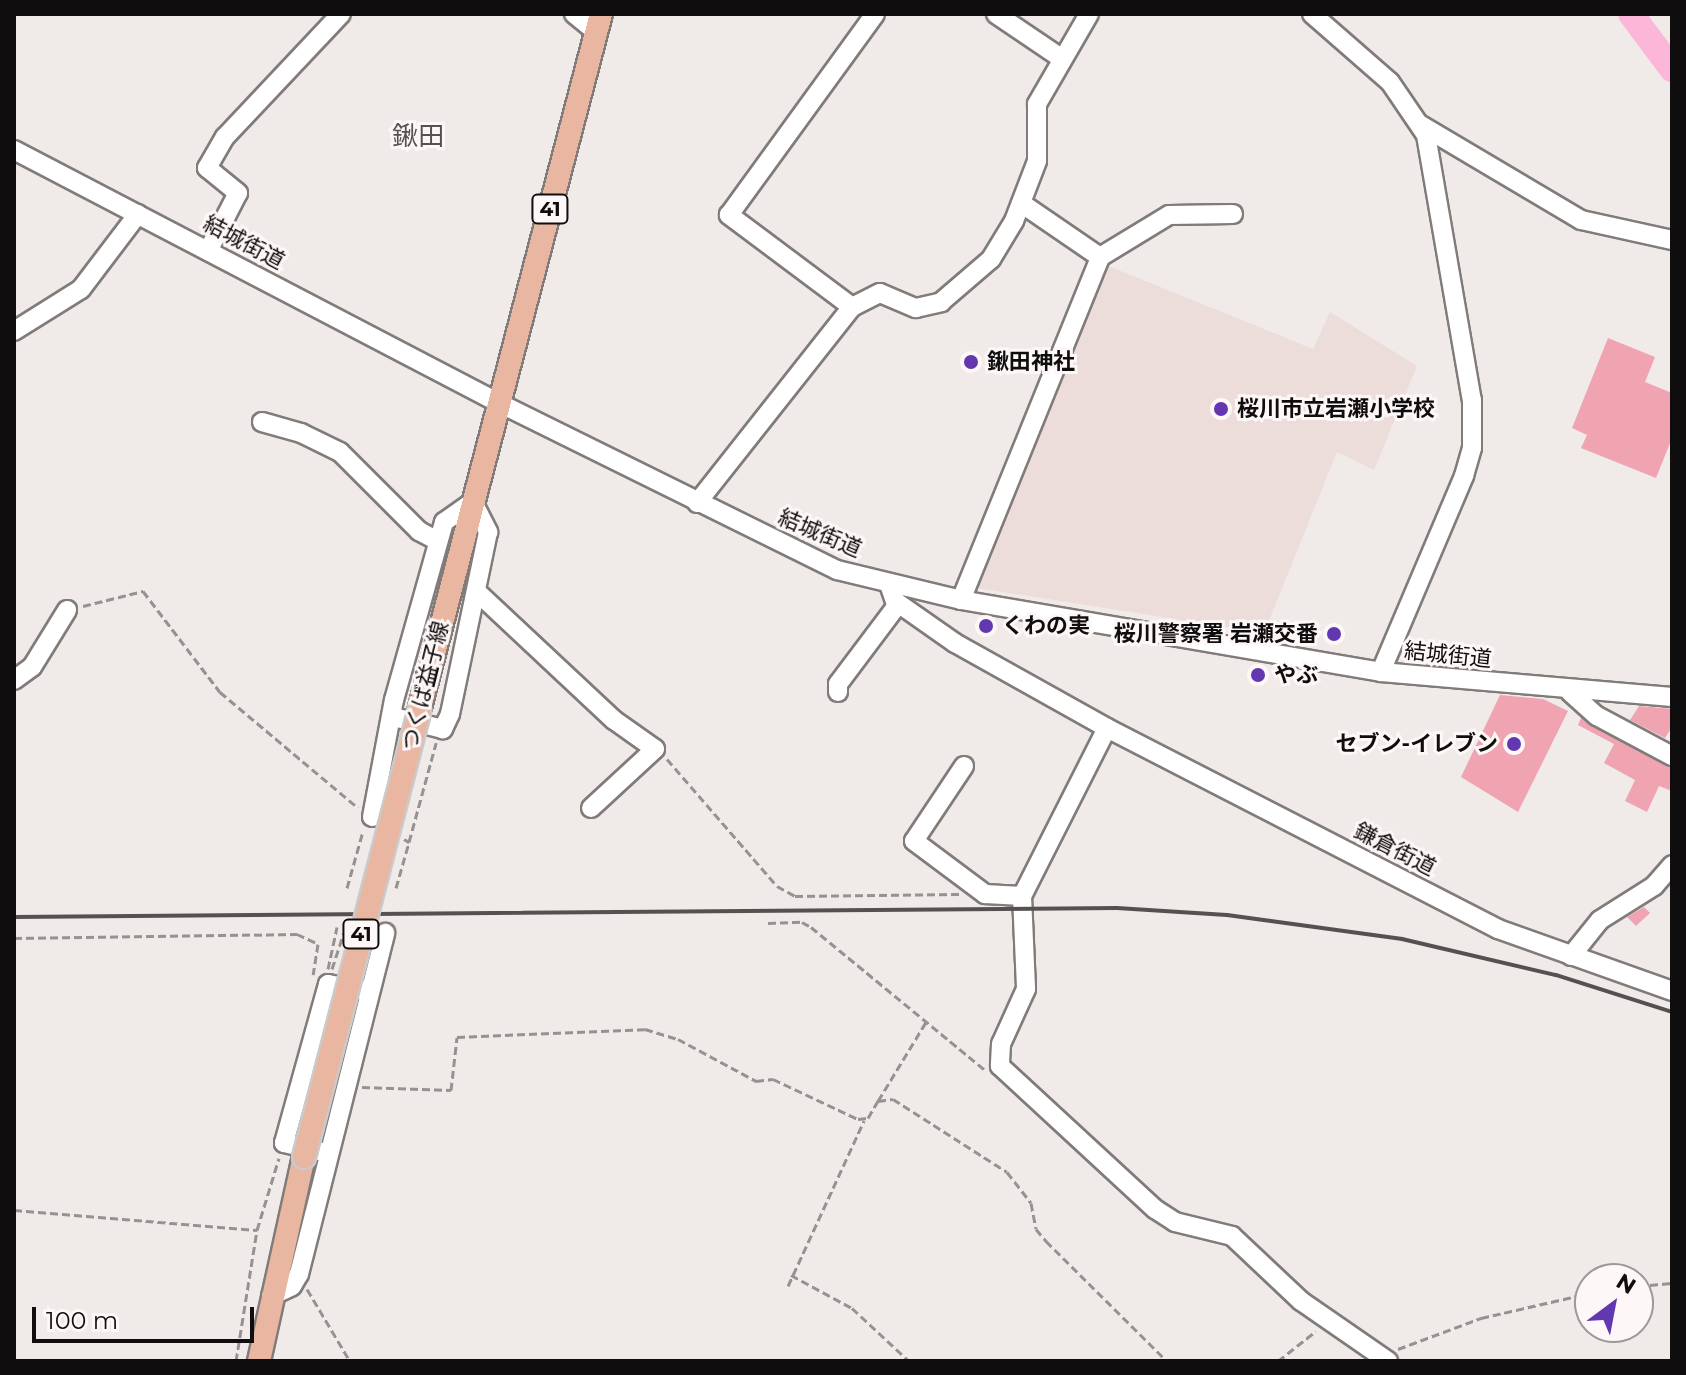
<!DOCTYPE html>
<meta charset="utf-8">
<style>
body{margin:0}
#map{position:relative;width:1686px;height:1375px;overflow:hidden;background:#f0eae9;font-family:Montserrat,"Noto Sans JP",sans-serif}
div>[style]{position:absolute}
.built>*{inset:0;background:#ecdddb}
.river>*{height:26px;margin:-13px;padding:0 13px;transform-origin:13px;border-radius:13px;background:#fcb6d7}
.building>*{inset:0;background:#f0a4b2}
.path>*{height:3px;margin-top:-1.5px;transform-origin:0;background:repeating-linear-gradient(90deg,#979292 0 8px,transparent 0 12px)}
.roads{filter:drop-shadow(2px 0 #817b7a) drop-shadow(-2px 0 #817b7a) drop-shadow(0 2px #817b7a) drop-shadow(0 -2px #817b7a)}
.minor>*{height:18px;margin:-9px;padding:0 9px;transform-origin:9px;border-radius:9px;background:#fff}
.major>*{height:22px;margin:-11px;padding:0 11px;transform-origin:11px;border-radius:11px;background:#e8b6a1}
.rail>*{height:4px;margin:-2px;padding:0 2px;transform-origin:2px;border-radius:2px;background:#555151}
.bridges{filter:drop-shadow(2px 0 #cacaca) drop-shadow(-2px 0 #cacaca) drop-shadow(0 2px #cacaca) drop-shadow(0 -2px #cacaca)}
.major-bridge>*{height:22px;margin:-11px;padding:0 11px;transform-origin:11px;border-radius:11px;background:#e8b6a1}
.dots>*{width:22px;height:22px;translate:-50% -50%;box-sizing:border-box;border:4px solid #fef7f7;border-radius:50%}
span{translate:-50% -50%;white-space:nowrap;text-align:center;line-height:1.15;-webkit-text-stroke:6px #fef7f7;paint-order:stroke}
.shield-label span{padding:2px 6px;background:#fef7f7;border:2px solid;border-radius:6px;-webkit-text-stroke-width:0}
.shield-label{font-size:20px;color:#0f0d0d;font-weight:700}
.street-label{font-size:22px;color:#0f0d0d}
.poi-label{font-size:22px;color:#0f0d0d;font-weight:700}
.left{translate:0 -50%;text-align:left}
.right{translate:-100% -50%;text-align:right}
.quarter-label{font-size:26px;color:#575251}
.frame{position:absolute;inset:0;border:16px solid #0f0d0d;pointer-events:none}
.north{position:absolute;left:1574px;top:1263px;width:80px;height:80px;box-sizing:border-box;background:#fef7f7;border:2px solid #9e9999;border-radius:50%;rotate:32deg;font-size:22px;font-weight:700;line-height:32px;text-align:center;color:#0f0d0d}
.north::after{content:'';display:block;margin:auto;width:28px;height:36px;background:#6337af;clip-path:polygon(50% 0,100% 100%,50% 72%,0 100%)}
.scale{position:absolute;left:32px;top:1307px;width:222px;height:36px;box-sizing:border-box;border:4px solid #0f0d0d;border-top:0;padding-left:10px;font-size:24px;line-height:28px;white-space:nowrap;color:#0f0d0d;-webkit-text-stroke:6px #fef7f7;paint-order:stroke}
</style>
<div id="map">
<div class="built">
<i style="clip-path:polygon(1101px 263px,1313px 349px,1330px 312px,1417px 366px,1374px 470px,1337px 452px,1264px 633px,971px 587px)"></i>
</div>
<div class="river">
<i style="left:1631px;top:14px;width:69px;rotate:53.3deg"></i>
</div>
<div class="building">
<i style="clip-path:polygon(1608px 338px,1655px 357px,1645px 382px,1672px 393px,1672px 438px,1656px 478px,1581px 448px,1587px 435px,1572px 428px)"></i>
<i style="clip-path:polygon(1500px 695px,1543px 699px,1568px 711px,1518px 812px,1461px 777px)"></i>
<i style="clip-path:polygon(1639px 706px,1672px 709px,1672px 727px,1665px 738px,1630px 720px)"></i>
<i style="clip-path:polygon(1581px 718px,1672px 768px,1672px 791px,1659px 786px,1647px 812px,1625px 801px,1635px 780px,1604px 763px,1614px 744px,1578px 725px)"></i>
<i style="clip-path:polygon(1644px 907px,1650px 913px,1636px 926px,1627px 917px)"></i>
</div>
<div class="path">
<i style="left:83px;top:606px;width:62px;rotate:-14deg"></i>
<i style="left:143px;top:591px;width:127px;rotate:52.7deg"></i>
<i style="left:220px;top:692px;width:180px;rotate:40deg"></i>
<i style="left:667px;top:759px;width:168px;rotate:49.1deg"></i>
<i style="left:777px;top:886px;width:21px;rotate:29deg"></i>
<i style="left:795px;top:896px;width:164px;rotate:-0.7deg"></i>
<i style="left:404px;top:839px;width:6px;rotate:31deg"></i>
<i style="left:409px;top:842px;width:103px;rotate:-74.7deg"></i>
<i style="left:347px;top:888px;width:59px;rotate:-74.3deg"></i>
<i style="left:396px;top:888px;width:48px;rotate:-74.2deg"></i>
<i style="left:768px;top:923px;width:34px;rotate:-2deg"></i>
<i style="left:802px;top:922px;width:10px;rotate:29deg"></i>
<i style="left:811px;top:927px;width:227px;rotate:39.4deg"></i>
<i style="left:14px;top:938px;width:283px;rotate:-0.8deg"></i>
<i style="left:297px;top:934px;width:23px;rotate:25deg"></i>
<i style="left:318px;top:944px;width:31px;rotate:99deg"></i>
<i style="left:328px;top:969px;width:43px;rotate:-77.9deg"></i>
<i style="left:332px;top:969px;width:38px;rotate:-72deg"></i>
<i style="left:362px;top:1087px;width:89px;rotate:1.9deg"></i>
<i style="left:451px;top:1090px;width:53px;rotate:-83.5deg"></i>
<i style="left:457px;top:1037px;width:188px;rotate:-2.4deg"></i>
<i style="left:645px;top:1029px;width:34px;rotate:17deg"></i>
<i style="left:678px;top:1039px;width:89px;rotate:28.3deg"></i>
<i style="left:756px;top:1081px;width:17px;rotate:-7deg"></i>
<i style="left:773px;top:1079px;width:94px;rotate:25.2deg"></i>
<i style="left:858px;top:1119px;width:10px;rotate:-6deg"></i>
<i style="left:868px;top:1118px;width:20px;rotate:-60deg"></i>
<i style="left:878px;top:1101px;width:15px;rotate:-8deg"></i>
<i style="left:893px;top:1099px;width:135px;rotate:32.6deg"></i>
<i style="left:1007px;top:1172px;width:39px;rotate:52deg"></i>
<i style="left:1031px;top:1203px;width:26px;rotate:79deg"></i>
<i style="left:1036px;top:1229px;width:16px;rotate:50deg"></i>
<i style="left:1046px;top:1241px;width:170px;rotate:44.8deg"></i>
<i style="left:878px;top:1101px;width:92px;rotate:-58.7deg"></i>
<i style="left:14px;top:1210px;width:244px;rotate:4.7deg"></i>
<i style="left:791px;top:1275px;width:69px;rotate:28.4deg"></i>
<i style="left:852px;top:1308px;width:78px;rotate:42.9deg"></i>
<i style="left:788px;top:1286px;width:182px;rotate:-65.3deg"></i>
<i style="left:1638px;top:1286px;width:34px;rotate:-5deg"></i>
<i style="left:307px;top:1289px;width:84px;rotate:59.2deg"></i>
<i style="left:1398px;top:1349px;width:89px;rotate:-20.5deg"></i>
<i style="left:1481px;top:1318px;width:112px;rotate:-12.9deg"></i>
<i style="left:236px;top:1361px;width:133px;rotate:-80.9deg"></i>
<i style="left:257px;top:1230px;width:75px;rotate:-73deg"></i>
<i style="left:1278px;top:1361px;width:48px;rotate:-38.3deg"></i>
</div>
<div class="roads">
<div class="minor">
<i style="left:574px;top:14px;width:28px;rotate:39deg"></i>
<i style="left:996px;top:14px;width:78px;rotate:34.1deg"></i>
<i style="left:1312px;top:14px;width:103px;rotate:41.1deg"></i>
<i style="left:1390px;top:82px;width:64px;rotate:55.8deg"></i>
<i style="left:1426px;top:135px;width:269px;rotate:80.2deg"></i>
<i style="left:1472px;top:400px;width:48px;rotate:90deg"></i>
<i style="left:1472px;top:448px;width:29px;rotate:106deg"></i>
<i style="left:1464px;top:476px;width:213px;rotate:113deg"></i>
<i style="left:1421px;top:125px;width:186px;rotate:30.7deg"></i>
<i style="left:1581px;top:220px;width:93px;rotate:12.4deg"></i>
<i style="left:14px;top:150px;width:547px;rotate:27.55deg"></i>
<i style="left:499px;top:403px;width:377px;rotate:26.3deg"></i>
<i style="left:837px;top:570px;width:128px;rotate:13.6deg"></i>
<i style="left:961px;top:600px;width:426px;rotate:9.7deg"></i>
<i style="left:1381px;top:672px;width:292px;rotate:4.9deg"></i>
<i style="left:1021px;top:203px;width:96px;rotate:34.4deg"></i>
<i style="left:1100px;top:257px;width:81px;rotate:-31.3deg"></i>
<i style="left:1169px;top:215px;width:64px;rotate:-0.9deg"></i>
<i style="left:208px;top:251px;width:65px;rotate:-62.7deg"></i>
<i style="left:238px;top:193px;width:40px;rotate:-141deg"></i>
<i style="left:207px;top:168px;width:36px;rotate:-60deg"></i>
<i style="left:225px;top:137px;width:169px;rotate:-46.7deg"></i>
<i style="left:852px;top:307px;width:154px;rotate:-143.2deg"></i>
<i style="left:729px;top:215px;width:248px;rotate:-54deg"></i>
<i style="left:14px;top:331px;width:79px;rotate:-32.1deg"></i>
<i style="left:81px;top:289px;width:94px;rotate:-52.8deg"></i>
<i style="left:262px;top:422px;width:41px;rotate:15.8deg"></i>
<i style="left:301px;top:433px;width:43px;rotate:26deg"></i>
<i style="left:340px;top:452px;width:112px;rotate:45deg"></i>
<i style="left:419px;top:531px;width:21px;rotate:28deg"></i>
<i style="left:697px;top:503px;width:250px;rotate:-51.7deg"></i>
<i style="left:852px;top:307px;width:31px;rotate:-27deg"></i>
<i style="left:880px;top:293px;width:39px;rotate:23deg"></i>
<i style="left:916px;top:308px;width:26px;rotate:-13deg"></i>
<i style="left:941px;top:302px;width:66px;rotate:-40.7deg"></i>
<i style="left:991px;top:259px;width:44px;rotate:-58.8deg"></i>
<i style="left:1014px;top:221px;width:64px;rotate:-69deg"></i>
<i style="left:1037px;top:161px;width:57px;rotate:-90deg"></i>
<i style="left:1037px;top:104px;width:104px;rotate:-60deg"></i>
<i style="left:889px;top:584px;width:18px;rotate:71deg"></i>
<i style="left:895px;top:601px;width:73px;rotate:35deg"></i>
<i style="left:955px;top:643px;width:174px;rotate:29.2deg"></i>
<i style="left:1107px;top:728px;width:440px;rotate:27.2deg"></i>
<i style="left:1498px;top:929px;width:185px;rotate:19.6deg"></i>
<i style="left:476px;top:591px;width:189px;rotate:43.1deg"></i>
<i style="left:614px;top:720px;width:50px;rotate:35.3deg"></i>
<i style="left:655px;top:749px;width:87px;rotate:137.3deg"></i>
<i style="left:961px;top:600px;width:370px;rotate:-67.9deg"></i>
<i style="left:14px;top:680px;width:22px;rotate:-36deg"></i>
<i style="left:32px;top:667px;width:67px;rotate:-58.4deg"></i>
<i style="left:838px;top:692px;width:8px;rotate:-90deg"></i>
<i style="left:838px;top:684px;width:100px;rotate:-53.1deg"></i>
<i style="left:1570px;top:692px;width:36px;rotate:42deg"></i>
<i style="left:1597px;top:716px;width:85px;rotate:28.1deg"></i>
<i style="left:1107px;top:728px;width:188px;rotate:116.8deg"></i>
<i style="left:1022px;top:896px;width:93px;rotate:87.5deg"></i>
<i style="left:1026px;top:989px;width:60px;rotate:114.4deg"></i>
<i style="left:1001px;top:1044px;width:22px;rotate:93deg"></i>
<i style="left:1000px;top:1066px;width:211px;rotate:42.7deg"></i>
<i style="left:1155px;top:1209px;width:24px;rotate:33deg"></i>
<i style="left:1175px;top:1222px;width:59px;rotate:13.8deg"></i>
<i style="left:1232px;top:1236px;width:95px;rotate:43.3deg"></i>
<i style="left:1301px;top:1301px;width:106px;rotate:34.6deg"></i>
<i style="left:964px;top:766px;width:90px;rotate:123.7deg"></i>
<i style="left:914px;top:841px;width:89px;rotate:36.7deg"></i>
<i style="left:985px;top:894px;width:37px;rotate:3deg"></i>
<i style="left:372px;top:817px;width:119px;rotate:-79.4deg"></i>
<i style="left:394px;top:700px;width:185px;rotate:-74.3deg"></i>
<i style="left:444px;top:522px;width:35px;rotate:-35deg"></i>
<i style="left:473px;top:502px;width:34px;rotate:63deg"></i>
<i style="left:488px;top:532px;width:186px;rotate:101.8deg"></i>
<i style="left:450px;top:714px;width:17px;rotate:115deg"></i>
<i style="left:443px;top:729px;width:51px;rotate:-166.5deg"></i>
<i style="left:1571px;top:956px;width:46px;rotate:-51.1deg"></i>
<i style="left:1600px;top:920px;width:64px;rotate:-32.2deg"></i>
<i style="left:1654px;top:886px;width:28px;rotate:-49deg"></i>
<i style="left:319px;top:1151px;width:36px;rotate:-167deg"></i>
<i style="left:284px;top:1143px;width:165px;rotate:-74.5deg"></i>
<i style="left:328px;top:984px;width:34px;rotate:10deg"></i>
<i style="left:271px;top:1296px;width:23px;rotate:-25deg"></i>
<i style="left:292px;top:1286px;width:14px;rotate:-60deg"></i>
<i style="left:299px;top:1274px;width:352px;rotate:-75.8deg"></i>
</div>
<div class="major">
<i style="left:419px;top:711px;width:720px;rotate:-75.37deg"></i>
<i style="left:259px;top:1361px;width:209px;rotate:-77.6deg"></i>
</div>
</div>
<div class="rail">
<i style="left:14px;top:917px;width:1103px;rotate:-0.47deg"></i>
<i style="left:1117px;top:908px;width:110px;rotate:3.6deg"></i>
<i style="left:1227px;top:915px;width:177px;rotate:7.8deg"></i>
<i style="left:1402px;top:939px;width:158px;rotate:13.2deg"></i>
<i style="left:1556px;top:975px;width:122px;rotate:17.7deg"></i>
</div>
<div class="bridges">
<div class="major-bridge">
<i style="left:304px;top:1157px;width:461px;rotate:-75.5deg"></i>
</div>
</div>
<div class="dots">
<i style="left:971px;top:362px;background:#6337af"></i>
<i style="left:1221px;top:409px;background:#6337af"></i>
<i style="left:986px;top:626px;background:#6337af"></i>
<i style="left:1334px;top:634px;background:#6337af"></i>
<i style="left:1258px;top:675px;background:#6337af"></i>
<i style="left:1514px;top:744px;background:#6337af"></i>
</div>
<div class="shield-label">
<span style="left:550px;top:209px">41</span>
<span style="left:361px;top:934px">41</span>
</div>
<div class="street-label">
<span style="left:244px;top:242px;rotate:28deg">結城街道</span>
<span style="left:820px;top:533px;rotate:23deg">結城街道</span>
<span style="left:1448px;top:655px;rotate:6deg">結城街道</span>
<span style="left:425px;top:686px;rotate:-76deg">つくば益子線</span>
<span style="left:1395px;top:849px;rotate:27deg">鎌倉街道</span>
</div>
<div class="poi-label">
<span class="left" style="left:987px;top:362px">鍬田神社</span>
<span class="left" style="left:1237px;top:409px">桜川市立岩瀬小学校</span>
<span class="left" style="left:1002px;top:626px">くわの実</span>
<span class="right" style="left:1318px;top:634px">桜川警察署 岩瀬交番</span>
<span class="left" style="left:1274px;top:675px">やぶ</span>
<span class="right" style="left:1498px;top:744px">セブン-イレブン</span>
</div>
<div class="quarter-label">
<span style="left:418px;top:137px">鍬田</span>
</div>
<div class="frame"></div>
<div class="north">N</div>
<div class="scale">100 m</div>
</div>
